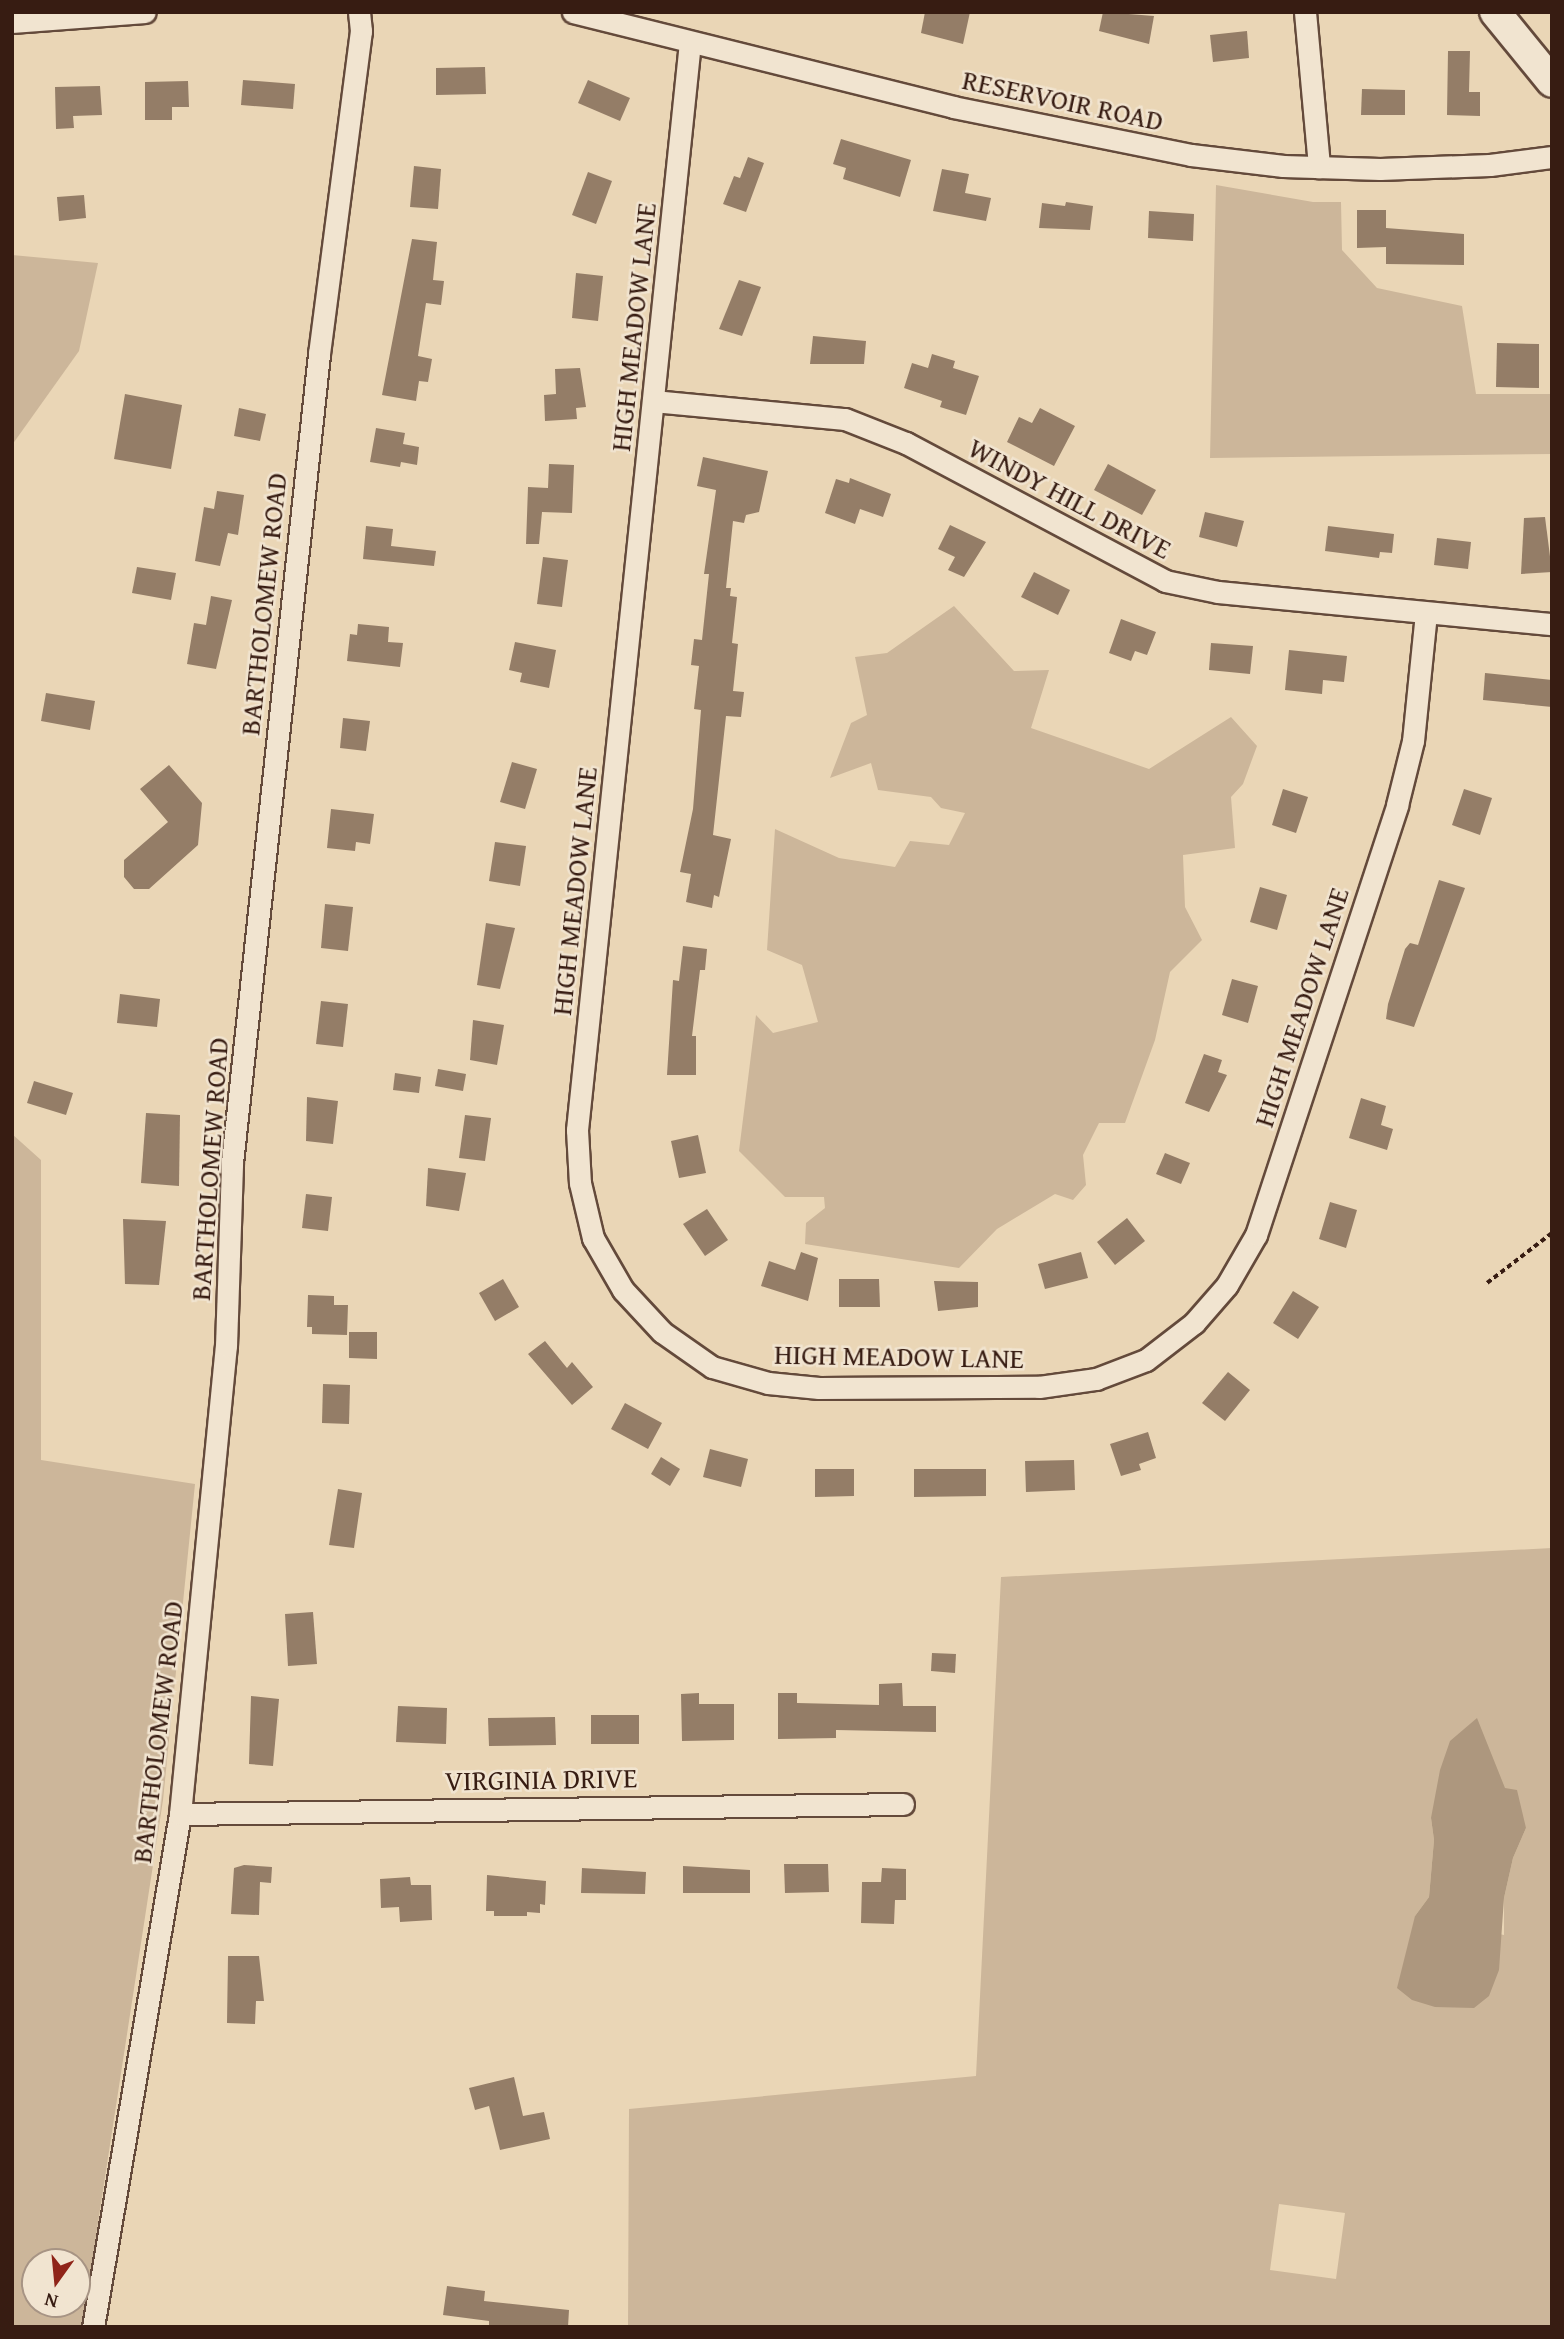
<!DOCTYPE html>
<style>
body{margin:0}
#map{position:relative;width:1564px;height:2339px;overflow:hidden;background:#ead6b6;font-family:"Gentium Book Plus",serif}
div>[style]{position:absolute}
.green>*{inset:0;background:#ccb69a}
.water>*{inset:0;background:#ad977e}
.building>*{inset:0;background:#947d67}
.path>*{height:3.5px;margin-top:-1.75px;transform-origin:0;background:repeating-linear-gradient(90deg,#371c12 0 5px,transparent 0 8.5px)}
.roads{filter:drop-shadow(2px 0 #644a3b) drop-shadow(-2px 0 #644a3b) drop-shadow(0 2px #644a3b) drop-shadow(0 -2px #644a3b)}
.minor>*{height:21px;margin:-10.5px;padding:0 10.5px;transform-origin:10.5px;border-radius:10.5px;background:#f1e4d0}
.secondary>*{height:30px;margin:-15px;padding:0 15px;transform-origin:15px;border-radius:15px;background:#f1e4d0}
span{translate:-50% -50%;white-space:nowrap;text-align:center;line-height:1.15;-webkit-text-stroke:5px #f1e4d0;paint-order:stroke}
.street-label{font-size:28px;color:#371c12}
.frame{position:absolute;inset:0;border:14px solid #371c12;pointer-events:none}
.north{position:absolute;left:21px;top:2248px;width:70px;height:70px;box-sizing:border-box;background:#f1e4d0;border:2px solid #a79484;border-radius:50%;rotate:195deg;font-size:19px;font-weight:700;line-height:28px;text-align:center;color:#371c12}
.north::after{content:'';display:block;margin:auto;width:24px;height:32px;background:#8f2418;clip-path:polygon(50% 0,100% 100%,50% 72%,0 100%)}
</style>
<div id="map">
<div class="green">
<i style="clip-path:polygon(1216px 185px,1313px 202px,1341px 202px,1342px 250px,1377px 288px,1462px 306px,1476px 394px,1552px 394px,1552px 454px,1210px 458px)"></i>
<i style="clip-path:polygon(12px 255px,98px 263px,79px 351px,12px 445px)"></i>
<i style="clip-path:polygon(954px 606px,1014px 671px,1049px 670px,1031px 728px,1149px 769px,1231px 717px,1257px 746px,1243px 784px,1231px 797px,1235px 848px,1183px 855px,1185px 907px,1202px 940px,1170px 972px,1155px 1040px,1125px 1123px,1099px 1123px,1083px 1155px,1086px 1185px,1073px 1200px,1055px 1194px,997px 1229px,959px 1268px,805px 1244px,806px 1223px,825px 1208px,824px 1197px,785px 1197px,739px 1151px,756px 1015px,773px 1033px,818px 1022px,802px 965px,767px 950px,775px 829px,839px 858px,895px 867px,910px 841px,949px 845px,965px 813px,941px 808px,931px 797px,878px 790px,871px 763px,830px 778px,851px 723px,867px 715px,855px 657px,887px 653px)"></i>
<i style="clip-path:polygon(evenodd,12px 1134px,41px 1160px,41px 1460px,195px 1484px,163px 1800px,82px 2327px,12px 2327px,12px 1134px,77px 2262px,77px 2304px,35px 2304px,35px 2262px,77px 2262px)"></i>
<i style="clip-path:polygon(evenodd,1552px 1548px,1552px 2327px,628px 2327px,629px 2109px,976px 2076px,1001px 1577px,1552px 1548px,1431px 1818px,1526px 1828px,1513px 1858px,1504px 1898px,1504px 1935px,1415px 1916px,1429px 1897px,1434px 1840px,1431px 1818px,1552px 1548px,1279px 2204px,1345px 2213px,1336px 2279px,1270px 2270px,1279px 2204px)"></i>
</div>
<div class="water">
<i style="clip-path:polygon(1477px 1718px,1505px 1788px,1517px 1790px,1526px 1828px,1513px 1858px,1504px 1898px,1499px 1970px,1489px 1996px,1474px 2008px,1435px 2007px,1412px 2000px,1397px 1988px,1415px 1916px,1429px 1897px,1434px 1840px,1431px 1818px,1440px 1770px,1450px 1741px)"></i>
</div>
<div class="building">
<i style="clip-path:polygon(925px 12px,970px 12px,963px 44px,921px 33px)"></i>
<i style="clip-path:polygon(1103px 12px,1154px 16px,1149px 44px,1099px 31px)"></i>
<i style="clip-path:polygon(1247px 31px,1249px 58px,1213px 62px,1210px 35px)"></i>
<i style="clip-path:polygon(1448px 51px,1470px 51px,1469px 92px,1480px 92px,1480px 116px,1447px 115px)"></i>
<i style="clip-path:polygon(485px 67px,486px 94px,436px 95px,436px 68px)"></i>
<i style="clip-path:polygon(243px 80px,295px 84px,293px 109px,241px 105px)"></i>
<i style="clip-path:polygon(588px 80px,630px 98px,620px 121px,578px 103px)"></i>
<i style="clip-path:polygon(188px 81px,189px 107px,172px 107px,172px 120px,145px 120px,145px 82px)"></i>
<i style="clip-path:polygon(100px 86px,102px 115px,73px 116px,74px 128px,56px 129px,55px 87px)"></i>
<i style="clip-path:polygon(1362px 89px,1405px 90px,1405px 115px,1361px 115px)"></i>
<i style="clip-path:polygon(841px 139px,911px 160px,900px 197px,843px 179px,846px 168px,833px 164px)"></i>
<i style="clip-path:polygon(748px 157px,764px 163px,746px 212px,723px 204px,734px 176px,740px 178px)"></i>
<i style="clip-path:polygon(414px 166px,441px 169px,438px 209px,410px 207px)"></i>
<i style="clip-path:polygon(942px 169px,969px 174px,965px 193px,991px 198px,986px 221px,933px 211px)"></i>
<i style="clip-path:polygon(588px 172px,612px 181px,596px 224px,572px 215px)"></i>
<i style="clip-path:polygon(84px 195px,86px 218px,59px 221px,57px 197px)"></i>
<i style="clip-path:polygon(1066px 202px,1093px 206px,1090px 230px,1039px 228px,1042px 203px,1065px 206px)"></i>
<i style="clip-path:polygon(1357px 210px,1386px 210px,1386px 228px,1464px 234px,1464px 265px,1386px 264px,1386px 247px,1357px 248px)"></i>
<i style="clip-path:polygon(1149px 211px,1194px 214px,1193px 241px,1148px 238px)"></i>
<i style="clip-path:polygon(412px 239px,437px 242px,433px 280px,444px 281px,441px 305px,426px 303px,418px 356px,432px 359px,428px 382px,419px 381px,416px 401px,382px 395px)"></i>
<i style="clip-path:polygon(576px 273px,603px 276px,598px 321px,572px 318px)"></i>
<i style="clip-path:polygon(739px 280px,761px 287px,742px 336px,719px 329px)"></i>
<i style="clip-path:polygon(813px 336px,866px 341px,864px 364px,810px 364px)"></i>
<i style="clip-path:polygon(1497px 343px,1539px 344px,1539px 388px,1496px 387px)"></i>
<i style="clip-path:polygon(932px 354px,955px 361px,953px 368px,979px 376px,966px 415px,940px 407px,942px 401px,904px 388px,912px 363px,928px 368px)"></i>
<i style="clip-path:polygon(580px 368px,586px 407px,576px 408px,577px 419px,545px 421px,544px 395px,556px 394px,555px 369px)"></i>
<i style="clip-path:polygon(125px 394px,182px 405px,171px 469px,114px 459px)"></i>
<i style="clip-path:polygon(239px 408px,266px 414px,260px 441px,234px 436px)"></i>
<i style="clip-path:polygon(1040px 408px,1075px 426px,1054px 466px,1007px 442px,1019px 417px,1032px 423px)"></i>
<i style="clip-path:polygon(376px 428px,405px 433px,403px 444px,419px 447px,417px 465px,401px 462px,400px 467px,370px 462px)"></i>
<i style="clip-path:polygon(703px 457px,768px 471px,759px 512px,746px 515px,744px 523px,733px 521px,726px 588px,731px 588px,730px 596px,737px 597px,732px 643px,738px 644px,733px 691px,744px 692px,741px 717px,726px 716px,713px 835px,731px 839px,719px 897px,714px 895px,712px 908px,686px 902px,691px 874px,680px 872px,693px 809px,701px 710px,694px 709px,699px 666px,691px 665px,694px 639px,702px 640px,709px 574px,704px 574px,716px 490px,697px 486px)"></i>
<i style="clip-path:polygon(549px 464px,574px 465px,572px 513px,542px 512px,539px 544px,526px 544px,528px 487px,548px 488px)"></i>
<i style="clip-path:polygon(1108px 464px,1156px 490px,1142px 515px,1094px 490px)"></i>
<i style="clip-path:polygon(850px 478px,891px 494px,883px 517px,860px 509px,855px 524px,825px 513px,836px 479px,849px 483px)"></i>
<i style="clip-path:polygon(217px 491px,244px 495px,238px 535px,228px 533px,220px 566px,195px 561px,204px 507px,214px 509px)"></i>
<i style="clip-path:polygon(1205px 512px,1244px 521px,1237px 547px,1199px 537px)"></i>
<i style="clip-path:polygon(1545px 517px,1552px 572px,1521px 574px,1524px 518px)"></i>
<i style="clip-path:polygon(950px 525px,986px 542px,964px 577px,948px 570px,955px 557px,938px 549px)"></i>
<i style="clip-path:polygon(366px 526px,393px 529px,391px 546px,436px 551px,434px 566px,363px 559px)"></i>
<i style="clip-path:polygon(1328px 526px,1394px 534px,1392px 553px,1380px 552px,1379px 558px,1325px 551px)"></i>
<i style="clip-path:polygon(1437px 538px,1471px 542px,1468px 569px,1434px 565px)"></i>
<i style="clip-path:polygon(543px 557px,568px 560px,562px 607px,537px 604px)"></i>
<i style="clip-path:polygon(137px 567px,176px 573px,171px 600px,132px 593px)"></i>
<i style="clip-path:polygon(1034px 572px,1070px 590px,1058px 615px,1021px 597px)"></i>
<i style="clip-path:polygon(211px 596px,232px 600px,216px 669px,187px 664px,194px 623px,206px 625px)"></i>
<i style="clip-path:polygon(1121px 619px,1156px 632px,1147px 655px,1135px 651px,1131px 661px,1109px 653px)"></i>
<i style="clip-path:polygon(358px 624px,389px 627px,388px 642px,403px 643px,400px 667px,347px 661px,350px 634px,357px 635px)"></i>
<i style="clip-path:polygon(515px 642px,556px 650px,549px 688px,520px 682px,522px 673px,509px 670px)"></i>
<i style="clip-path:polygon(1211px 643px,1253px 646px,1250px 674px,1209px 670px)"></i>
<i style="clip-path:polygon(1289px 650px,1347px 656px,1344px 682px,1323px 680px,1322px 694px,1285px 690px)"></i>
<i style="clip-path:polygon(1485px 673px,1552px 680px,1552px 707px,1483px 700px)"></i>
<i style="clip-path:polygon(46px 693px,95px 701px,90px 730px,41px 721px)"></i>
<i style="clip-path:polygon(343px 718px,370px 721px,366px 751px,340px 748px)"></i>
<i style="clip-path:polygon(512px 762px,537px 769px,525px 809px,500px 802px)"></i>
<i style="clip-path:polygon(169px 765px,202px 803px,198px 845px,149px 889px,134px 889px,124px 877px,124px 860px,168px 822px,140px 789px)"></i>
<i style="clip-path:polygon(1283px 789px,1308px 797px,1296px 833px,1272px 825px)"></i>
<i style="clip-path:polygon(1464px 789px,1492px 798px,1480px 835px,1452px 825px)"></i>
<i style="clip-path:polygon(331px 809px,374px 814px,370px 844px,356px 842px,355px 851px,327px 848px)"></i>
<i style="clip-path:polygon(495px 842px,526px 846px,520px 886px,489px 881px)"></i>
<i style="clip-path:polygon(1439px 880px,1465px 888px,1414px 1027px,1386px 1019px,1388px 1004px,1405px 949px,1410px 943px,1418px 945px)"></i>
<i style="clip-path:polygon(1260px 887px,1287px 895px,1277px 930px,1250px 922px)"></i>
<i style="clip-path:polygon(325px 904px,353px 907px,348px 951px,321px 948px)"></i>
<i style="clip-path:polygon(486px 923px,515px 928px,500px 989px,477px 985px)"></i>
<i style="clip-path:polygon(683px 946px,707px 949px,705px 970px,700px 970px,692px 1036px,696px 1036px,696px 1075px,667px 1075px,673px 980px,679px 981px)"></i>
<i style="clip-path:polygon(1232px 979px,1258px 986px,1248px 1023px,1222px 1015px)"></i>
<i style="clip-path:polygon(120px 994px,160px 999px,157px 1027px,117px 1023px)"></i>
<i style="clip-path:polygon(321px 1001px,348px 1004px,343px 1047px,316px 1044px)"></i>
<i style="clip-path:polygon(473px 1020px,504px 1025px,497px 1065px,470px 1060px)"></i>
<i style="clip-path:polygon(1204px 1054px,1222px 1060px,1218px 1072px,1227px 1075px,1209px 1112px,1185px 1103px)"></i>
<i style="clip-path:polygon(438px 1069px,466px 1074px,463px 1091px,435px 1086px)"></i>
<i style="clip-path:polygon(395px 1073px,421px 1077px,419px 1093px,393px 1090px)"></i>
<i style="clip-path:polygon(34px 1081px,73px 1093px,66px 1115px,27px 1103px)"></i>
<i style="clip-path:polygon(307px 1097px,338px 1101px,333px 1144px,306px 1141px)"></i>
<i style="clip-path:polygon(1361px 1098px,1386px 1106px,1381px 1125px,1393px 1129px,1387px 1150px,1349px 1138px)"></i>
<i style="clip-path:polygon(146px 1113px,180px 1115px,179px 1186px,141px 1183px)"></i>
<i style="clip-path:polygon(465px 1115px,491px 1118px,485px 1161px,459px 1158px)"></i>
<i style="clip-path:polygon(698px 1135px,706px 1173px,679px 1178px,671px 1141px)"></i>
<i style="clip-path:polygon(1165px 1153px,1190px 1163px,1181px 1184px,1156px 1174px)"></i>
<i style="clip-path:polygon(428px 1168px,466px 1173px,459px 1211px,426px 1206px)"></i>
<i style="clip-path:polygon(306px 1194px,332px 1197px,328px 1231px,302px 1228px)"></i>
<i style="clip-path:polygon(1330px 1202px,1357px 1210px,1346px 1248px,1319px 1239px)"></i>
<i style="clip-path:polygon(707px 1209px,728px 1240px,705px 1256px,683px 1224px)"></i>
<i style="clip-path:polygon(1127px 1218px,1145px 1241px,1115px 1265px,1097px 1242px)"></i>
<i style="clip-path:polygon(123px 1219px,166px 1221px,159px 1285px,125px 1284px)"></i>
<i style="clip-path:polygon(801px 1252px,818px 1258px,808px 1301px,761px 1286px,769px 1261px,795px 1270px)"></i>
<i style="clip-path:polygon(1081px 1252px,1088px 1278px,1045px 1289px,1038px 1264px)"></i>
<i style="clip-path:polygon(503px 1279px,519px 1307px,495px 1321px,479px 1293px)"></i>
<i style="clip-path:polygon(839px 1279px,879px 1279px,880px 1307px,839px 1307px)"></i>
<i style="clip-path:polygon(934px 1281px,978px 1282px,978px 1307px,938px 1311px)"></i>
<i style="clip-path:polygon(1293px 1291px,1319px 1307px,1298px 1339px,1273px 1323px)"></i>
<i style="clip-path:polygon(308px 1295px,334px 1296px,334px 1305px,348px 1305px,347px 1335px,312px 1334px,312px 1327px,307px 1327px)"></i>
<i style="clip-path:polygon(349px 1332px,377px 1332px,377px 1359px,349px 1358px)"></i>
<i style="clip-path:polygon(545px 1341px,567px 1368px,572px 1362px,593px 1387px,572px 1405px,528px 1354px)"></i>
<i style="clip-path:polygon(1228px 1372px,1250px 1390px,1225px 1421px,1202px 1403px)"></i>
<i style="clip-path:polygon(323px 1384px,350px 1385px,349px 1424px,322px 1423px)"></i>
<i style="clip-path:polygon(625px 1403px,662px 1423px,648px 1449px,611px 1429px)"></i>
<i style="clip-path:polygon(1148px 1432px,1156px 1458px,1139px 1464px,1141px 1470px,1121px 1476px,1110px 1444px)"></i>
<i style="clip-path:polygon(710px 1449px,748px 1459px,741px 1487px,703px 1477px)"></i>
<i style="clip-path:polygon(661px 1457px,680px 1469px,670px 1486px,651px 1474px)"></i>
<i style="clip-path:polygon(1074px 1460px,1075px 1490px,1026px 1492px,1025px 1461px)"></i>
<i style="clip-path:polygon(815px 1469px,854px 1469px,854px 1496px,815px 1497px)"></i>
<i style="clip-path:polygon(914px 1469px,986px 1469px,986px 1496px,914px 1497px)"></i>
<i style="clip-path:polygon(338px 1489px,362px 1493px,354px 1548px,329px 1545px)"></i>
<i style="clip-path:polygon(313px 1612px,317px 1664px,288px 1666px,285px 1614px)"></i>
<i style="clip-path:polygon(932px 1653px,956px 1654px,955px 1673px,931px 1671px)"></i>
<i style="clip-path:polygon(902px 1683px,903px 1706px,936px 1706px,936px 1732px,836px 1730px,836px 1738px,778px 1739px,778px 1693px,797px 1693px,797px 1703px,879px 1705px,879px 1684px)"></i>
<i style="clip-path:polygon(699px 1693px,699px 1704px,734px 1704px,734px 1740px,682px 1741px,681px 1694px)"></i>
<i style="clip-path:polygon(251px 1696px,279px 1699px,273px 1766px,249px 1764px)"></i>
<i style="clip-path:polygon(398px 1706px,447px 1708px,446px 1744px,396px 1742px)"></i>
<i style="clip-path:polygon(591px 1715px,639px 1715px,639px 1744px,591px 1744px)"></i>
<i style="clip-path:polygon(555px 1717px,556px 1745px,489px 1746px,488px 1718px)"></i>
<i style="clip-path:polygon(784px 1864px,828px 1864px,829px 1892px,785px 1893px)"></i>
<i style="clip-path:polygon(244px 1865px,272px 1867px,271px 1883px,260px 1882px,259px 1915px,231px 1914px,234px 1868px)"></i>
<i style="clip-path:polygon(683px 1866px,750px 1870px,750px 1893px,683px 1893px)"></i>
<i style="clip-path:polygon(582px 1868px,646px 1872px,645px 1894px,581px 1893px)"></i>
<i style="clip-path:polygon(882px 1868px,906px 1869px,906px 1900px,895px 1900px,894px 1924px,861px 1923px,862px 1882px,881px 1882px)"></i>
<i style="clip-path:polygon(487px 1875px,546px 1881px,545px 1905px,540px 1904px,540px 1913px,527px 1912px,527px 1916px,494px 1916px,494px 1911px,486px 1911px)"></i>
<i style="clip-path:polygon(410px 1877px,411px 1885px,431px 1885px,432px 1920px,400px 1922px,399px 1907px,381px 1908px,380px 1879px)"></i>
<i style="clip-path:polygon(228px 1956px,259px 1956px,264px 2001px,256px 2001px,255px 2024px,227px 2023px)"></i>
<i style="clip-path:polygon(514px 2077px,523px 2116px,544px 2112px,550px 2139px,500px 2150px,489px 2106px,475px 2110px,469px 2088px)"></i>
<i style="clip-path:polygon(447px 2286px,485px 2291px,484px 2301px,569px 2310px,568px 2327px,489px 2327px,489px 2321px,443px 2315px)"></i>
</div>
<div class="path">
<i style="left:1487px;top:1283px;width:82px;rotate:-37.6deg"></i>
</div>
<div class="roads">
<div class="minor">
<i style="left:573px;top:12px;width:392px;rotate:14deg"></i>
<i style="left:953px;top:107px;width:243px;rotate:11.4deg"></i>
<i style="left:1191px;top:155px;width:93px;rotate:6.8deg"></i>
<i style="left:1283px;top:166px;width:97px;rotate:1.8deg"></i>
<i style="left:1380px;top:169px;width:110px;rotate:-2.1deg"></i>
<i style="left:1490px;top:165px;width:63px;rotate:-7.4deg"></i>
<i style="left:1305px;top:12px;width:156px;rotate:84.8deg"></i>
<i style="left:12px;top:22px;width:133px;rotate:-4.3deg"></i>
<i style="left:690px;top:42px;width:1094px;rotate:95.93deg"></i>
<i style="left:577px;top:1130px;width:53px;rotate:86.8deg"></i>
<i style="left:580px;top:1183px;width:57px;rotate:76.7deg"></i>
<i style="left:593px;top:1238px;width:60px;rotate:60deg"></i>
<i style="left:623px;top:1290px;width:57px;rotate:47.1deg"></i>
<i style="left:662px;top:1332px;width:61px;rotate:35deg"></i>
<i style="left:712px;top:1367px;width:58px;rotate:15.9deg"></i>
<i style="left:768px;top:1383px;width:51px;rotate:5.6deg"></i>
<i style="left:819px;top:1388px;width:220px;rotate:-0.3deg"></i>
<i style="left:1039px;top:1387px;width:58px;rotate:-8deg"></i>
<i style="left:1096px;top:1379px;width:53px;rotate:-20.8deg"></i>
<i style="left:1146px;top:1360px;width:61px;rotate:-37.6deg"></i>
<i style="left:1194px;top:1323px;width:50px;rotate:-49deg"></i>
<i style="left:1227px;top:1285px;width:58px;rotate:-59.9deg"></i>
<i style="left:1256px;top:1235px;width:453px;rotate:-71.8deg"></i>
<i style="left:1397px;top:805px;width:66px;rotate:-76deg"></i>
<i style="left:1413px;top:741px;width:128px;rotate:-84.2deg"></i>
<i style="left:653px;top:401px;width:193px;rotate:5.4deg"></i>
<i style="left:845px;top:419px;width:66px;rotate:21.5deg"></i>
<i style="left:906px;top:443px;width:293px;rotate:28deg"></i>
<i style="left:1165px;top:581px;width:54px;rotate:11.7deg"></i>
<i style="left:1218px;top:592px;width:336px;rotate:5.5deg"></i>
<i style="left:180px;top:1814px;width:723px;rotate:-0.79deg"></i>
<i style="left:93px;top:2327px;width:520px;rotate:-80.37deg"></i>
<i style="left:180px;top:1814px;width:470px;rotate:-84.4deg"></i>
<i style="left:226px;top:1346px;width:183px;rotate:-88.1deg"></i>
<i style="left:232px;top:1163px;width:814px;rotate:-83.86deg"></i>
<i style="left:319px;top:354px;width:326px;rotate:-82.6deg"></i>
<i style="left:361px;top:31px;width:19px;rotate:-96deg"></i>
</div>
<div class="secondary">
<i style="left:1495px;top:12px;width:90px;rotate:50.8deg"></i>
</div>
</div>
<div class="street-label">
<span style="left:1063px;top:100px;rotate:12deg">RESERVOIR ROAD</span>
<span style="left:633px;top:327px;rotate:-84deg">HIGH MEADOW LANE</span>
<span style="left:1070px;top:498px;rotate:28deg">WINDY HILL DRIVE</span>
<span style="left:263px;top:604px;rotate:-84deg">BARTHOLOMEW ROAD</span>
<span style="left:574px;top:891px;rotate:-84deg">HIGH MEADOW LANE</span>
<span style="left:1301px;top:1007px;rotate:-72deg">HIGH MEADOW LANE</span>
<span style="left:209px;top:1169px;rotate:-86deg">BARTHOLOMEW ROAD</span>
<span style="left:899px;top:1356px;rotate:1deg">HIGH MEADOW LANE</span>
<span style="left:157px;top:1732px;rotate:-83deg">BARTHOLOMEW ROAD</span>
<span style="left:541px;top:1779px;rotate:-1deg">VIRGINIA DRIVE</span>
</div>
<div class="frame"></div>
<div class="north">N</div>
</div>
